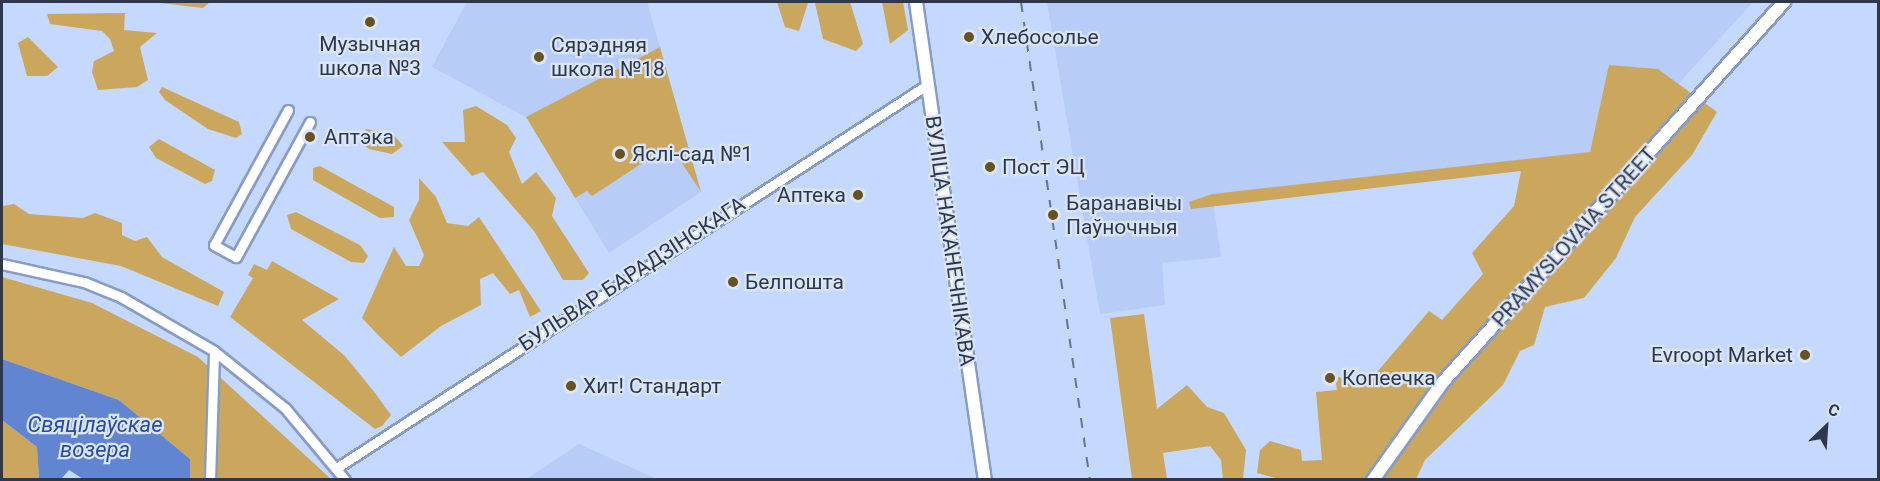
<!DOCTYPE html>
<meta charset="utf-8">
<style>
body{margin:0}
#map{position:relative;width:1880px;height:481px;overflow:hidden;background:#c5d8fd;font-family:Roboto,sans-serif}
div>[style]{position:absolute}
.built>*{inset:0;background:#b7ccf6}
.green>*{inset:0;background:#cba75e}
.water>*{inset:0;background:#6285d1}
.roads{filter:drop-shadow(2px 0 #869cc7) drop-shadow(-2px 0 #869cc7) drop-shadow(0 2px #869cc7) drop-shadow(0 -2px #869cc7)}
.minor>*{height:9px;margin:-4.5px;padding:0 4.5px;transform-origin:4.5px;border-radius:4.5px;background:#fff}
.major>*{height:12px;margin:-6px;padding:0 6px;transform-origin:6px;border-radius:6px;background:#fff}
.rail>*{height:2px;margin-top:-1px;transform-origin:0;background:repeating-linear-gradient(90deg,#67748d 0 10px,transparent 0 20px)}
.dots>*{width:16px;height:16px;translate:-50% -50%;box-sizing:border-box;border:3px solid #dbe5f8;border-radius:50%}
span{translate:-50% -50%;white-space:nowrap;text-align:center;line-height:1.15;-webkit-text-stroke:4.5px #dbe5f8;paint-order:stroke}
.poi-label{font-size:21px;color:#2f384a}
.left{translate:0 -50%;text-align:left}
.right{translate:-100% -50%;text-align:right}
.street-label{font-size:21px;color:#2f384a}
.water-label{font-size:22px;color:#254ba4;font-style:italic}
.frame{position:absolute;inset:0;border:3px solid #2f384a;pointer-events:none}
.north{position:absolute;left:1796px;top:397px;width:60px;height:60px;-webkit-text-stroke:4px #dbe5f8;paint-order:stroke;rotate:25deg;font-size:16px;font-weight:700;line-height:24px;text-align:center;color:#2f384a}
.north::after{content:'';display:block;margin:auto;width:21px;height:27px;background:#2f384a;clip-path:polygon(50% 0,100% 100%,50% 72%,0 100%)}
</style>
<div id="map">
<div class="built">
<i style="clip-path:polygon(467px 2px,647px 2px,701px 192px,609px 253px,526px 117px,432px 67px)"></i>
<i style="clip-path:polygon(1047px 2px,1753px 2px,1617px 151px,1212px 194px,1221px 257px,1162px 263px,1165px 305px,1100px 314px)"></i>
<i style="clip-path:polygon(579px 444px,657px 479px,527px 479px)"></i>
</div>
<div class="green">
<i style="clip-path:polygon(151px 2px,210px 2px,203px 8px)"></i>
<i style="clip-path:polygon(777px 2px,850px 2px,863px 44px,856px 51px,823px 39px,815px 3px,808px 3px,799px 31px,785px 27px)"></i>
<i style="clip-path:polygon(882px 2px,903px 2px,908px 30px,890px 44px)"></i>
<i style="clip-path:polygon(125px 13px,124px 30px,157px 33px,140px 47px,148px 80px,137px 87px,98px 90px,92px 72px,94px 61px,114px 51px,110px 39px,102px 31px,50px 24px,47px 14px)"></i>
<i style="clip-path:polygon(28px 37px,58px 67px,47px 76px,27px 76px,18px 43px)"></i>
<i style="clip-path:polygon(660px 47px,701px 192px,670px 145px,592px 196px,587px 191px,575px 198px,526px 117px)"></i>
<i style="clip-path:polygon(1609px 65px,1658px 69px,1717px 112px,1692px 155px,1635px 217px,1616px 258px,1584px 298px,1545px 307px,1534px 345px,1520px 351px,1503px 385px,1425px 460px,1416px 479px,1283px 480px,1257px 473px,1260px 450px,1270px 441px,1301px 450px,1302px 461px,1322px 460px,1316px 392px,1337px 390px,1335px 376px,1366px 385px,1429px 311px,1442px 320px,1483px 274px,1472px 253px,1514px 206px,1521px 171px,1191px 209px,1189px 202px,1212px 194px,1590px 152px)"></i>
<i style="clip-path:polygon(162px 87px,239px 122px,242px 134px,236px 138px,208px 129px,165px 100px,159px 92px)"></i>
<i style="clip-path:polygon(476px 106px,507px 125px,516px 138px,509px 152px,522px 184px,536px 172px,556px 198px,552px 216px,589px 273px,583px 280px,563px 280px,534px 231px,483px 172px,472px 176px,442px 142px,465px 142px,463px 110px)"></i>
<i style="clip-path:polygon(366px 129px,393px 134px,403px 146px,392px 154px,369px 149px,361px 143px)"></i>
<i style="clip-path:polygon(159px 139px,215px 170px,212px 181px,205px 184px,156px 158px,149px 147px)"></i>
<i style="clip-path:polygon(320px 166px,394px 207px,394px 217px,380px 218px,313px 180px,313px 168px)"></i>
<i style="clip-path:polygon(419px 178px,436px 197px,447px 223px,468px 226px,479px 217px,541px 311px,530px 317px,519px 290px,510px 294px,493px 273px,480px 279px,481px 305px,441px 326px,401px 357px,379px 336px,362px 318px,394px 247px,406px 266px,419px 266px,424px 255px,409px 220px,419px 200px)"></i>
<i style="clip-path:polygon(14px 204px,29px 214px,83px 218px,95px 213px,122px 223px,122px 235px,135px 241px,147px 237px,162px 257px,224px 292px,218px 306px,121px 266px,2px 244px,2px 206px)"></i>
<i style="clip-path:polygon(296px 212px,360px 245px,368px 256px,364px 263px,351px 262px,291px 229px,287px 215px)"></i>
<i style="clip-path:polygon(272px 261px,339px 299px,302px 320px,345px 356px,375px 393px,391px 415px,382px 426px,375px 429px,230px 317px,253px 278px,248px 275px,254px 264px,267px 270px)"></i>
<i style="clip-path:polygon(2px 277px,92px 303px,198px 357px,331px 479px,190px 479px,190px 459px,119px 400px,2px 359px)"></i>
<i style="clip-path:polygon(1144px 314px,1157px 409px,1187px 385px,1207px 407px,1224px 413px,1246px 450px,1243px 479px,1223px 479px,1221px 460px,1210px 446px,1163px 453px,1167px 479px,1132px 479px,1110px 318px)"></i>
<i style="clip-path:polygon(2px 420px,37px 447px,39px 479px,2px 479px)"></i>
</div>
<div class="water">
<i style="clip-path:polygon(2px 359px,119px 400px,190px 459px,190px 479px,83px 479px,69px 470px,61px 479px,39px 479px,37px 447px,2px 420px)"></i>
</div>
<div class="roads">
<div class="minor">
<i style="left:288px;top:110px;width:154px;rotate:118.7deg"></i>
<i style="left:214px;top:245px;width:25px;rotate:29deg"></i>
<i style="left:236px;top:257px;width:154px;rotate:-61.3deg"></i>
<i style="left:2px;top:264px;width:84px;rotate:12.4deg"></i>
<i style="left:84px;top:282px;width:40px;rotate:22deg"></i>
<i style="left:121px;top:297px;width:108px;rotate:30.1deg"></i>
<i style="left:214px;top:351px;width:91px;rotate:38.8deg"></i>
<i style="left:285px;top:408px;width:94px;rotate:50.2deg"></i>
<i style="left:338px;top:467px;width:702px;rotate:-32.97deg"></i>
<i style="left:210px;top:480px;width:129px;rotate:-88.2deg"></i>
</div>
<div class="major">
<i style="left:916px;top:2px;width:483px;rotate:81.8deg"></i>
<i style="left:1373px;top:480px;width:120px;rotate:-54.5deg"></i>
<i style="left:1443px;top:382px;width:511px;rotate:-48.1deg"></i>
</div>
</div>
<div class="rail">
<i style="left:1021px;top:2px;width:483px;rotate:81.8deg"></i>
</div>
<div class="dots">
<i style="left:370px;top:22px;background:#695222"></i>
<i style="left:969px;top:37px;background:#695222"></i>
<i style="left:539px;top:57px;background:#695222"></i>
<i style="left:310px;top:137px;background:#695222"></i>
<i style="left:620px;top:154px;background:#695222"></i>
<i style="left:990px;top:167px;background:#695222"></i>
<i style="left:858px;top:195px;background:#695222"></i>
<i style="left:1053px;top:215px;background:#695222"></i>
<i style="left:733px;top:282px;background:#695222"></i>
<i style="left:1805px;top:355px;background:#695222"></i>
<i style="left:1330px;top:378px;background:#695222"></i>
<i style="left:571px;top:386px;background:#695222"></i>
</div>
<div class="poi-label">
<span class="left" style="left:981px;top:37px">Хлебосолье</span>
<span style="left:370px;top:56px">Музычная<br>школа №3</span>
<span class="left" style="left:551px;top:57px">Сярэдняя<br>школа №18</span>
<span class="left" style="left:324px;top:137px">Аптэка</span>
<span class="left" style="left:632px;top:154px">Яслі-сад №1</span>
<span class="left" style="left:1002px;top:167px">Пост ЭЦ</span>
<span class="right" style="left:846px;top:195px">Аптека</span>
<span class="left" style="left:1066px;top:215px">Баранавічы<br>Паўночныя</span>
<span class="left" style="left:745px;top:282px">Белпошта</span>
<span class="right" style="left:1793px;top:355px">Evroopt Market</span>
<span class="left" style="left:1342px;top:378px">Копеечка</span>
<span class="left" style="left:583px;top:386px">Хит! Стандарт</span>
</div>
<div class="street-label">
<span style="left:1574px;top:237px;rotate:-48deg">PRAMYSLOVAIA STREET</span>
<span style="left:950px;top:241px;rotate:82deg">ВУЛІЦА НАКАНЕЧНІКАВА</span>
<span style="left:632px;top:274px;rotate:-33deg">БУЛЬВАР БАРАДЗІНСКАГА</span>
</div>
<div class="water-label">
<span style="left:95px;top:437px">Свяцілаўскае<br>возера</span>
</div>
<div class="frame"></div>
<div class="north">С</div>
</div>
